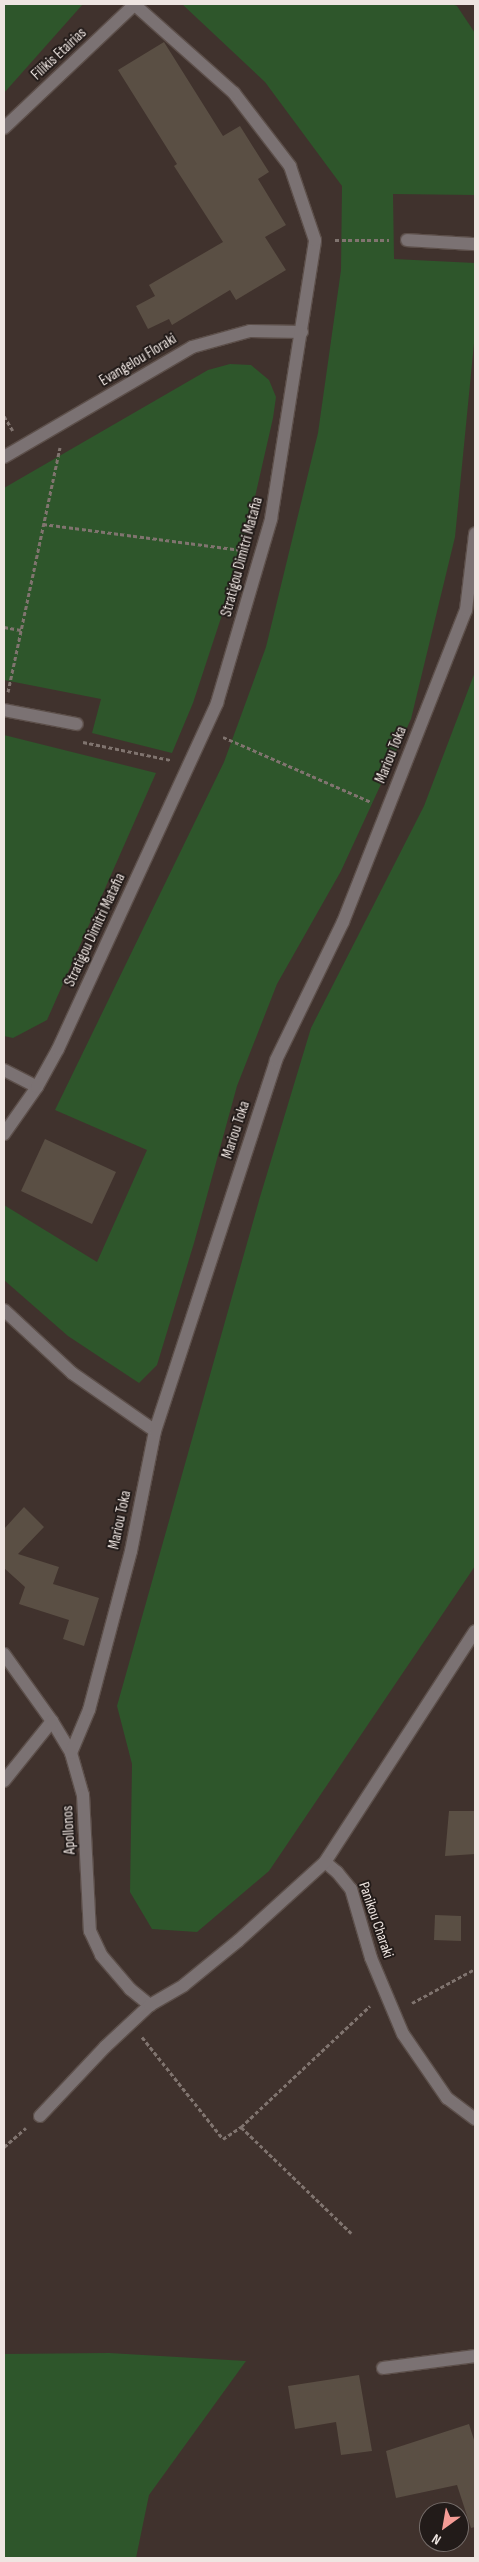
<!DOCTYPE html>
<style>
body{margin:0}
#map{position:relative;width:479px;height:2562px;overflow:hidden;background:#40322d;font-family:"Sofia Sans Condensed",sans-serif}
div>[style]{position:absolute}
.green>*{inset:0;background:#2e562b}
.building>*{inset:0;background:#5a4f44}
.path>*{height:3px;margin-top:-1.5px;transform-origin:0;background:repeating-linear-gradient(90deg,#80746f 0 4px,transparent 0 6.5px)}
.roads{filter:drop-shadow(1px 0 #5c4f4a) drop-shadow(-1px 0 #5c4f4a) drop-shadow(0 1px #5c4f4a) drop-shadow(0 -1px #5c4f4a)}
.minor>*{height:12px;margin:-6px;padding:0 6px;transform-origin:6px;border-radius:6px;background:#7b7273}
span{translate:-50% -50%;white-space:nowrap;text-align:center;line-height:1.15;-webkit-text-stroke:4px #221b19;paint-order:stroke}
.street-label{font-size:15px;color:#eee5e1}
.frame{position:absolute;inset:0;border:5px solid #eee5e1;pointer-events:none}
.north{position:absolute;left:419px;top:2502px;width:50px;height:50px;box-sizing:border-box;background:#221b19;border:1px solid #746c69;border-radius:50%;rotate:212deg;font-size:14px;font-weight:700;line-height:20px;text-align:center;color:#eee5e1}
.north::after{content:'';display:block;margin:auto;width:18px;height:22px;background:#f59c96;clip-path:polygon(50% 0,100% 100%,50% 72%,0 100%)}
</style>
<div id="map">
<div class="green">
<i style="clip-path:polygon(4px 4px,83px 4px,4px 93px)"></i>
<i style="clip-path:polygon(182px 4px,452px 4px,457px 6px,475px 33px,475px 195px,393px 194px,394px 259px,475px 263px,475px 333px,455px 537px,411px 719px,341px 871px,277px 984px,237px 1086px,194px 1243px,157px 1365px,139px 1383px,68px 1336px,4px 1280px,4px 1205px,97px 1262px,147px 1150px,55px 1110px,224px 762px,266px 647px,318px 433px,341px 270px,342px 186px,265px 82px)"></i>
<i style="clip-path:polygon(230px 364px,251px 365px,269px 380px,276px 397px,273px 418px,242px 554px,193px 703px,172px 753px,92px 733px,101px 699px,4px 680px,4px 488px,208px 370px)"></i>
<i style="clip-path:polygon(475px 672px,475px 1566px,269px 1871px,197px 1932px,152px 1929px,130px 1892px,132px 1764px,117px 1706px,260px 1197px,311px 1028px,424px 806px)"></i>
<i style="clip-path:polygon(4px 735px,156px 773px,47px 1020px,13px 1038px,4px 1036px)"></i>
<i style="clip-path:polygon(109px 2353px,246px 2361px,149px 2495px,136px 2558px,4px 2558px,4px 2354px)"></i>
</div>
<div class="building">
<i style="clip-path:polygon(164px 42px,223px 136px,240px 126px,269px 172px,258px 179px,286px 225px,265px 237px,286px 270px,236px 300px,230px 290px,172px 325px,169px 319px,148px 329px,136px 306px,155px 296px,149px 285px,223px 242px,174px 166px,177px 164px,118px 70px)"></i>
<i style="clip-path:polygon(45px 1139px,116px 1172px,92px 1224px,21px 1191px)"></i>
<i style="clip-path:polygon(24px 1507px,44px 1527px,18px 1554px,59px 1567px,53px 1584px,99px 1598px,84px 1646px,63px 1639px,69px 1620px,19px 1604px,25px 1587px,4px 1568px,4px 1529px)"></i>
<i style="clip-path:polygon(449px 1811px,475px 1811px,475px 1854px,445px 1856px)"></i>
<i style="clip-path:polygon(435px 1915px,461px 1916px,461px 1941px,434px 1940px)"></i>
<i style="clip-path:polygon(359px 2375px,372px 2451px,341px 2455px,336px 2422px,295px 2429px,288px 2386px)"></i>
<i style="clip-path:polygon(469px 2424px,475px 2443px,475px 2527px,471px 2528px,457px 2485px,396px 2498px,386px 2451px)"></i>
</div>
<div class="path">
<i style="left:335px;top:240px;width:54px"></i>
<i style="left:4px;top:416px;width:17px;rotate:59deg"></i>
<i style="left:43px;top:524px;width:200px;rotate:7.5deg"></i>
<i style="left:4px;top:627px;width:17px;rotate:10deg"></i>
<i style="left:8px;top:692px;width:250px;rotate:-78deg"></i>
<i style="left:223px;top:737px;width:162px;rotate:23.7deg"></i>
<i style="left:83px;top:742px;width:90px;rotate:11.6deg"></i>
<i style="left:412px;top:2003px;width:72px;rotate:-28.4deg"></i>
<i style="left:142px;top:2037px;width:130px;rotate:51.5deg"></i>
<i style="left:223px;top:2139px;width:22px;rotate:-34deg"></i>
<i style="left:241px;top:2127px;width:177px;rotate:-43.2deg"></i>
<i style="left:241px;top:2127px;width:153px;rotate:43.9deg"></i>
<i style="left:4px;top:2147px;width:29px;rotate:-41deg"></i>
</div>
<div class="roads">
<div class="minor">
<i style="left:4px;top:128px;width:180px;rotate:-43.4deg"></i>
<i style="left:407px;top:240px;width:68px;rotate:3.4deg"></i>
<i style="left:4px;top:457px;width:218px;rotate:-30.3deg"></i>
<i style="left:192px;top:347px;width:60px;rotate:-15.4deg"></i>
<i style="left:250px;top:331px;width:52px;rotate:1.1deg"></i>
<i style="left:4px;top:710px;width:74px;rotate:10.9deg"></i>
<i style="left:4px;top:1070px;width:37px;rotate:27deg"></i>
<i style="left:4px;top:1134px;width:57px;rotate:-54.9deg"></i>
<i style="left:37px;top:1087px;width:43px;rotate:-61.1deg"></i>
<i style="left:58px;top:1049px;width:381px;rotate:-65.3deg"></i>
<i style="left:217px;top:703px;width:192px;rotate:-73.6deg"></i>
<i style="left:271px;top:519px;width:282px;rotate:-81deg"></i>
<i style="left:315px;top:240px;width:78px;rotate:-108.7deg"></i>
<i style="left:290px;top:166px;width:92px;rotate:-127.5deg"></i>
<i style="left:234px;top:93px;width:132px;rotate:-138.4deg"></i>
<i style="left:4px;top:1310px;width:93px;rotate:42.8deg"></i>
<i style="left:72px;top:1373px;width:101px;rotate:34.9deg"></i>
<i style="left:475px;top:1631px;width:275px;rotate:123deg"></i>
<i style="left:325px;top:1862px;width:16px;rotate:40deg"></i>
<i style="left:337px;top:1872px;width:22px;rotate:51deg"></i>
<i style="left:351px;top:1889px;width:72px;rotate:73.8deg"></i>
<i style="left:371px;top:1958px;width:82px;rotate:67.2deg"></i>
<i style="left:403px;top:2034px;width:78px;rotate:55.5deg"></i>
<i style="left:447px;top:2098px;width:35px;rotate:37deg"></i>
<i style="left:4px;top:1654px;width:82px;rotate:54.4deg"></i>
<i style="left:52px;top:1721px;width:37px;rotate:59deg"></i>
<i style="left:71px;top:1753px;width:44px;rotate:74.1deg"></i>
<i style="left:83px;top:1795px;width:136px;rotate:87.1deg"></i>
<i style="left:90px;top:1931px;width:26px;rotate:65deg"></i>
<i style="left:101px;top:1955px;width:45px;rotate:49.5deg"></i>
<i style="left:130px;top:1989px;width:26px;rotate:39deg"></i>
<i style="left:71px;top:1753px;width:47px;rotate:-67.3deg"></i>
<i style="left:89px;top:1710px;width:164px;rotate:-75.2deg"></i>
<i style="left:131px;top:1551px;width:122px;rotate:-78.7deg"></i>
<i style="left:155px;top:1431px;width:390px;rotate:-71.9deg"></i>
<i style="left:276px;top:1060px;width:153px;rotate:-64.1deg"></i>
<i style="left:343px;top:922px;width:335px;rotate:-68.5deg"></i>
<i style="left:466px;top:610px;width:77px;rotate:-83.2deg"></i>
<i style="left:4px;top:1781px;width:77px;rotate:-51.3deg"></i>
<i style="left:40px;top:2116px;width:95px;rotate:-46.7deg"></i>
<i style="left:105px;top:2047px;width:62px;rotate:-43deg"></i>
<i style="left:150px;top:2005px;width:39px;rotate:-30deg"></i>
<i style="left:184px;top:1985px;width:70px;rotate:-39.2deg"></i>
<i style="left:238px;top:1941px;width:118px;rotate:-42.2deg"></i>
<i style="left:383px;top:2368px;width:93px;rotate:-7.4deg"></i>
</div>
</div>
<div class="street-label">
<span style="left:59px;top:54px;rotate:-43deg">Filikis Etairias</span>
<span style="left:138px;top:360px;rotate:-31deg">Evangelou Floraki</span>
<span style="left:242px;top:557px;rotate:-75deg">Stratigou Dimitri Matafia</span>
<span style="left:391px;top:755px;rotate:-68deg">Mariou Toka</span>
<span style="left:95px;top:930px;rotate:-65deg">Stratigou Dimitri Matafia</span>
<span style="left:236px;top:1130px;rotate:-72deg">Mariou Toka</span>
<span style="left:120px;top:1520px;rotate:-78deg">Mariou Toka</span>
<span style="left:69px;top:1830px;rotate:-93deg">Apollonos</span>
<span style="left:376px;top:1920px;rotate:71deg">Panikou Charaki</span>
</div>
<div class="frame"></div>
<div class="north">N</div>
</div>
